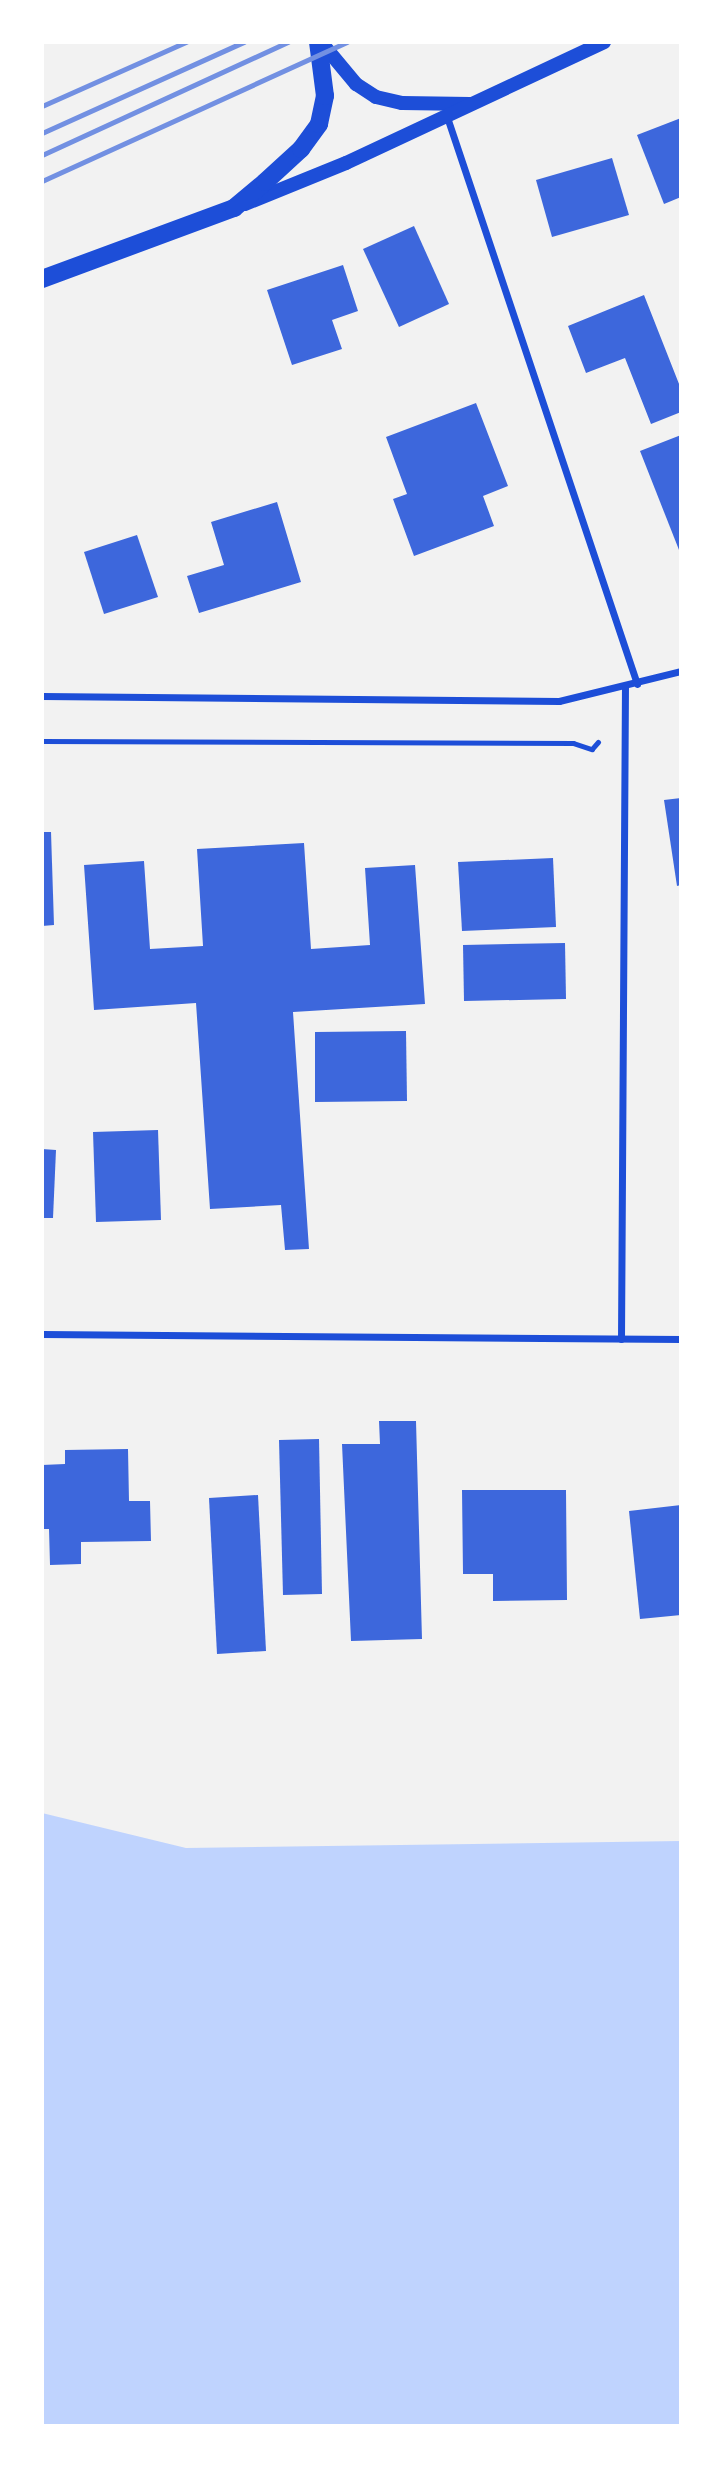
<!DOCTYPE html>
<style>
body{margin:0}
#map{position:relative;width:723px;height:2468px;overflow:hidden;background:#f2f2f2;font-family:Georgia,serif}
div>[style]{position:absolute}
.water>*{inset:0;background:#bfd3fe}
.building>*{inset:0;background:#3d67dc}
.path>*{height:4.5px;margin:-2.25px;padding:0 2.25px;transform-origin:2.25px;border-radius:2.25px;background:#1d4ed8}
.minor>*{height:7px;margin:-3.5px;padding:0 3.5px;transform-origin:3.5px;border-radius:3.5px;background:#1d4ed8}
.secondary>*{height:14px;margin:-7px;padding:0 7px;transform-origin:7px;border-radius:7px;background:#1d4ed8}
.primary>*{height:18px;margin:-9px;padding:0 9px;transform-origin:9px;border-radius:9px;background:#1d4ed8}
.rail>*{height:5px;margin:-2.5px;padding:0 2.5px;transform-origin:2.5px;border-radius:2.5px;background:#7290e2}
span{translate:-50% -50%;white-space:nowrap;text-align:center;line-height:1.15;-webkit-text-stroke:7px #fff;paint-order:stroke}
.frame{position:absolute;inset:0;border:44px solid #fff;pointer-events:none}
</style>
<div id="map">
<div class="water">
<i style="clip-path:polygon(42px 1813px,186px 1848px,681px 1841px,681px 2426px,42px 2426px)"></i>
</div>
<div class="building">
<i style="clip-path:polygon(681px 118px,681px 197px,664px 204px,637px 135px)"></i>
<i style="clip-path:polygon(612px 158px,629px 215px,552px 237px,536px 180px)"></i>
<i style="clip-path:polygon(414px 226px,449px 304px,399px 327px,363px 249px)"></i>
<i style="clip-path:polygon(343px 265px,358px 311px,332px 320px,342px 349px,292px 365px,267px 290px)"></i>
<i style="clip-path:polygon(644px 295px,681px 389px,681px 412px,651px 424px,625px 358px,586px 373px,568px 326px)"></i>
<i style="clip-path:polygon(476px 403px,508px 486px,483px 496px,494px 526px,414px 556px,393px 499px,407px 494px,386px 437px)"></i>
<i style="clip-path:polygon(681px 435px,681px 555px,640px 451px)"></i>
<i style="clip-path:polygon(277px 502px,301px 582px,199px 613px,187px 576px,224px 565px,211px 522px)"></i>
<i style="clip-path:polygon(137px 535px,158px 597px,104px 614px,84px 552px)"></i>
<i style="clip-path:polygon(681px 798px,681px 885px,677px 886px,664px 800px)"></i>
<i style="clip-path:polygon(42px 832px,51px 832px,54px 925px,42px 926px)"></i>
<i style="clip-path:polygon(304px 843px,311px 949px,370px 945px,365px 868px,415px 865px,425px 1004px,293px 1012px,309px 1249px,285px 1250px,281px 1205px,210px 1209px,196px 1003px,94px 1010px,84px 865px,144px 861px,150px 949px,203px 946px,197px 849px)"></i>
<i style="clip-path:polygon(553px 858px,556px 927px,462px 931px,458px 862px)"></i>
<i style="clip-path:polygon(565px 943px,566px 999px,464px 1001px,463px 945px)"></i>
<i style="clip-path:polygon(406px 1031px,407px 1101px,315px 1102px,315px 1032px)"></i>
<i style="clip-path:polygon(158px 1130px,161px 1220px,96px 1222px,93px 1132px)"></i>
<i style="clip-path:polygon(42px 1149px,56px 1150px,53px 1218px,42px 1218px)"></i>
<i style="clip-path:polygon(379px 1421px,416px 1421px,422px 1639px,351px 1641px,342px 1444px,380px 1444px)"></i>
<i style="clip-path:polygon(319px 1439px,322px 1594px,283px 1595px,279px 1440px)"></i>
<i style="clip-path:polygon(128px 1449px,129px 1501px,150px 1501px,151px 1541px,81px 1542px,81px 1564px,50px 1565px,49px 1529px,42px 1529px,42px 1465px,65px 1464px,65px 1450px)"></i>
<i style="clip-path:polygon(462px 1490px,566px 1490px,567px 1600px,493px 1601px,493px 1574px,463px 1574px)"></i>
<i style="clip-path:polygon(258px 1495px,266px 1651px,217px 1654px,209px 1498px)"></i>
<i style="clip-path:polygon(681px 1505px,681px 1615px,640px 1619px,629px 1511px)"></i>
</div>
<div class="path">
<i style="left:42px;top:741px;width:531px;rotate:0.22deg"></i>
<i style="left:573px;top:743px;width:20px;rotate:18deg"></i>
<i style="left:592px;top:749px;width:9px;rotate:-49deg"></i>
</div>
<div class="minor">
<i style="left:447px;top:117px;width:598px;rotate:71.47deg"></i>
<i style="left:42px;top:696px;width:517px;rotate:0.55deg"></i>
<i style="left:559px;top:701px;width:126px;rotate:-13.8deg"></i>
<i style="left:42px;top:1334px;width:639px;rotate:0.45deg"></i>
<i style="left:621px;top:1339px;width:652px;rotate:-89.65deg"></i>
</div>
<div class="secondary">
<i style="left:321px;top:42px;width:55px;rotate:50.2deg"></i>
<i style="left:356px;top:84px;width:24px;rotate:33deg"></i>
<i style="left:376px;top:97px;width:27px;rotate:13deg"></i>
<i style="left:402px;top:103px;width:68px;rotate:0.8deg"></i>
<i style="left:245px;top:204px;width:109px;rotate:-22.1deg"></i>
<i style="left:346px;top:163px;width:285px;rotate:-25.1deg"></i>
</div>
<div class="primary">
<i style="left:42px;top:279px;width:205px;rotate:-20.3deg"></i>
<i style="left:234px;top:208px;width:40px;rotate:-40deg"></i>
<i style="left:265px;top:182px;width:49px;rotate:-42.5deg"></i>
<i style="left:301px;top:149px;width:31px;rotate:-54deg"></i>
<i style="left:319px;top:124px;width:29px;rotate:-78deg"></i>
<i style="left:325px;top:96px;width:54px;rotate:-97.4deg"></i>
</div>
<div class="rail">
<i style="left:42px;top:106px;width:158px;rotate:-24deg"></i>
<i style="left:42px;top:133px;width:222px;rotate:-24.3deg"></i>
<i style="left:42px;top:155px;width:271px;rotate:-24.7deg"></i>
<i style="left:42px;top:181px;width:335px;rotate:-24.5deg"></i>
</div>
<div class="frame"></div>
</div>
